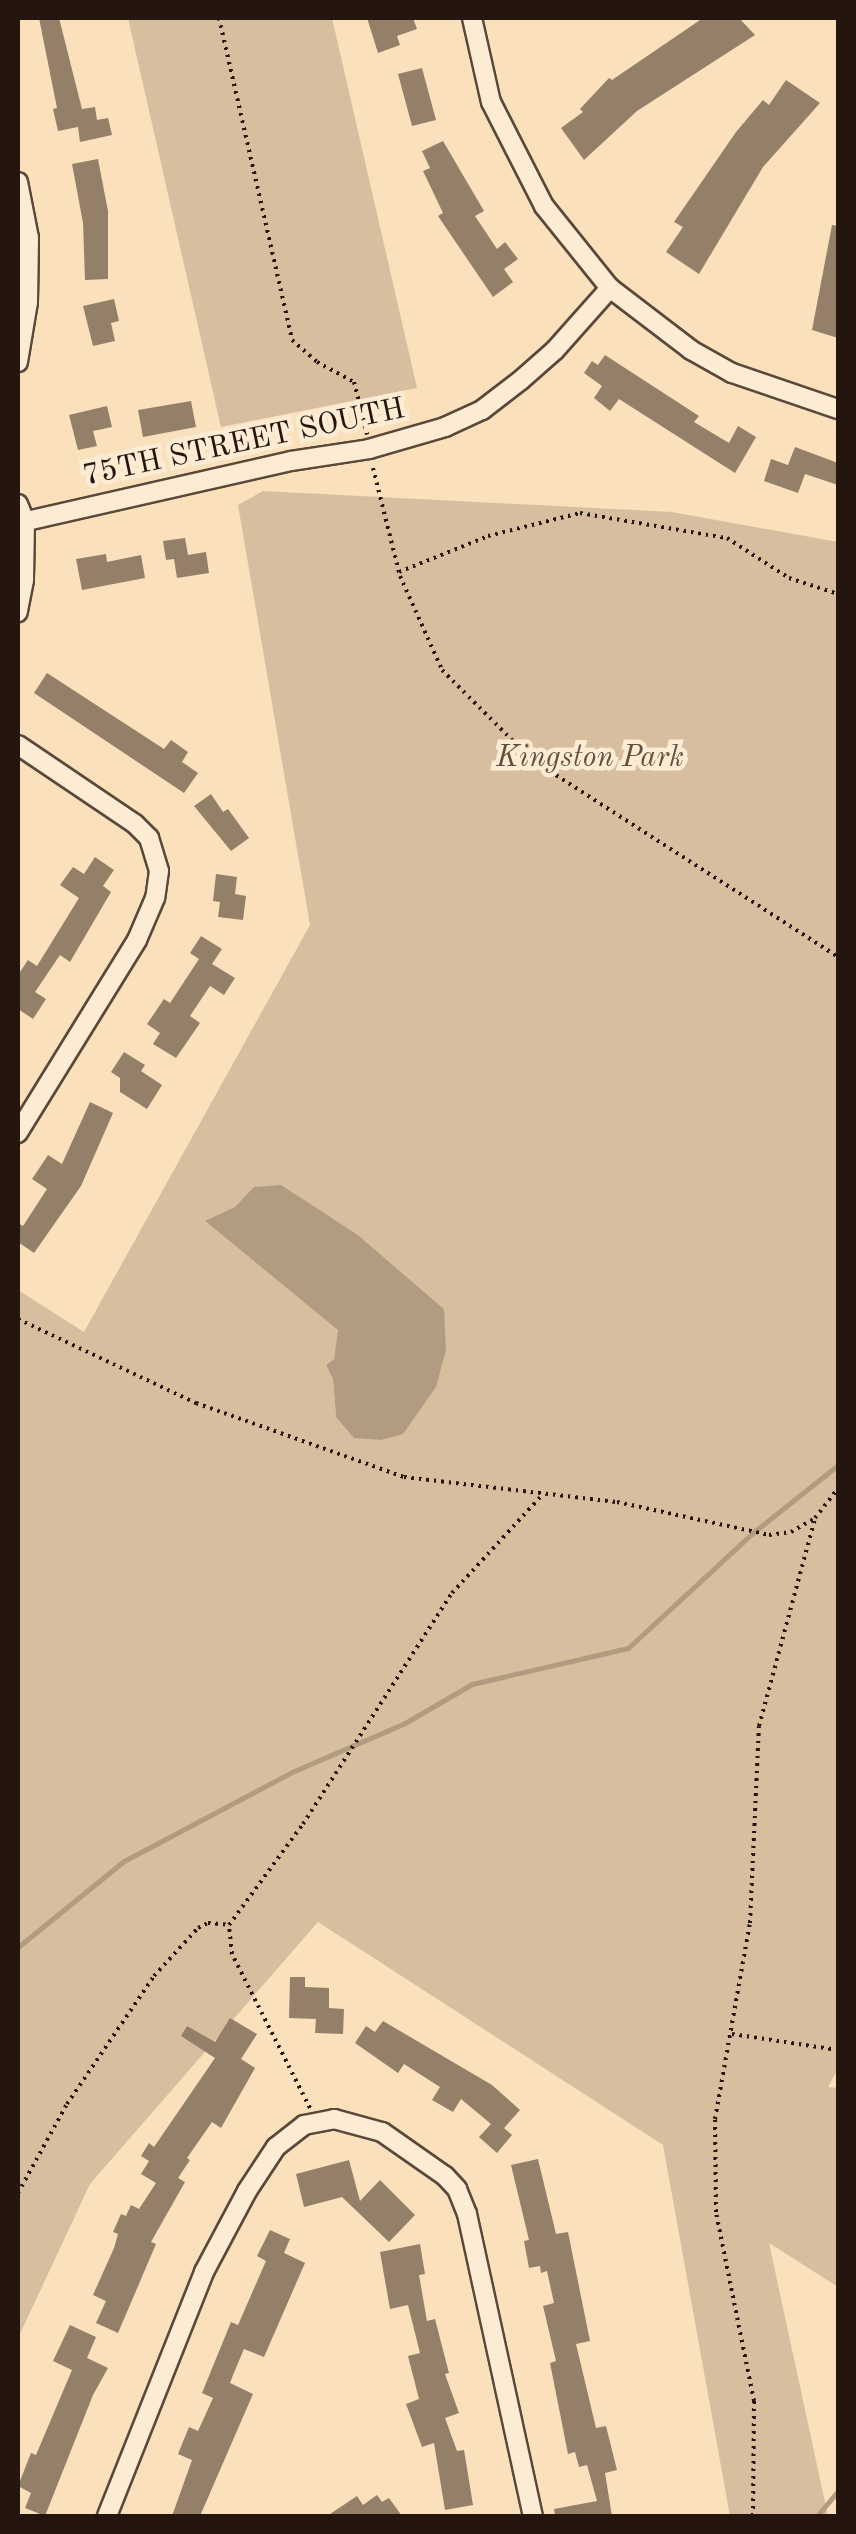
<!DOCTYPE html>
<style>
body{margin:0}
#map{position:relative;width:856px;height:2534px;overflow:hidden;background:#fae1bc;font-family:"Old Standard TT",serif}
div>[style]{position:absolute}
.green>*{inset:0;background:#d6be9f}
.water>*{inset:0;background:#b29c81}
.stream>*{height:5px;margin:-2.5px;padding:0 2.5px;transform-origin:2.5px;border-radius:2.5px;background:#b29c81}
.building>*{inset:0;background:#947f69}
.path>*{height:4px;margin-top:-2px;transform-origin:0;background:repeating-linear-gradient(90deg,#25150f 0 2.5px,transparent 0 7.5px)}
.roads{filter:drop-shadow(2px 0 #5a483a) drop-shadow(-2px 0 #5a483a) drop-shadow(0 2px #5a483a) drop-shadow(0 -2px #5a483a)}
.minor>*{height:18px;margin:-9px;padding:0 9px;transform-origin:9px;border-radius:9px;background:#fcecd3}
span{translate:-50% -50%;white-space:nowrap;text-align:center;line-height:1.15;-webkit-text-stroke:9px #fcecd3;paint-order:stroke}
.street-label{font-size:30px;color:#25150f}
.park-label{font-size:30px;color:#635041;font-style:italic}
.frame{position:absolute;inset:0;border:20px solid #25150f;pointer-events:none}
</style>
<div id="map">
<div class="green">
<i style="clip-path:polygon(128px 18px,332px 18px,417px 388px,221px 427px)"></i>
<i style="clip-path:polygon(evenodd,263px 491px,672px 512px,838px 542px,838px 2069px,828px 2087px,838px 2088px,838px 2287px,769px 2243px,828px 2516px,730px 2516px,663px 2145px,318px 1922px,90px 2184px,18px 2338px,18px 1290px,84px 1332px,310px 925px,238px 505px,263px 491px,281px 1186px,358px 1235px,444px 1309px,336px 1417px,333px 1379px,326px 1365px,334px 1359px,339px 1330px,206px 1222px,281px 1186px)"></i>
</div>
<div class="water">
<i style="clip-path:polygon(281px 1185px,358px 1235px,444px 1309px,446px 1350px,436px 1387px,403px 1434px,381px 1440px,354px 1438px,336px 1417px,333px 1379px,326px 1365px,334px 1359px,338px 1330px,205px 1221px,235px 1207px,254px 1187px)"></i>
</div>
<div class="stream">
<i style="left:18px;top:1947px;width:136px;rotate:-39.1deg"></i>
<i style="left:124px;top:1861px;width:190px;rotate:-27.9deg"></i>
<i style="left:292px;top:1772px;width:123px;rotate:-23.4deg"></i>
<i style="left:405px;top:1723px;width:78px;rotate:-30.2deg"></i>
<i style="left:472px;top:1684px;width:160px;rotate:-13deg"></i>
<i style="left:628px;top:1648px;width:173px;rotate:-42.7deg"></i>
<i style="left:755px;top:1531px;width:106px;rotate:-38.5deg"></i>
<i style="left:817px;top:2516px;width:33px;rotate:-50deg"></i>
</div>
<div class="building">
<i style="clip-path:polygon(39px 18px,59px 18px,82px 109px,95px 107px,97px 120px,108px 118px,112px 135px,80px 142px,78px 127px,58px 131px,53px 109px,57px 108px)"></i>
<i style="clip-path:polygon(367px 18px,413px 18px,417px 29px,397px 36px,400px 45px,378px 53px)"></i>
<i style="clip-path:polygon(703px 18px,739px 18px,755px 35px,637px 111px,584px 160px,561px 128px,583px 112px,580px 109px,609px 78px,612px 80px)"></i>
<i style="clip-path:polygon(422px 68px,436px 120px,412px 126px,398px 74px)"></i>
<i style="clip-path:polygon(786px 80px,820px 103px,763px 167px,699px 274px,666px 252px,683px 227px,674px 222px,736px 132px,763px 100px,769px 105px)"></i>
<i style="clip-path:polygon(443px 141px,484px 211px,475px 216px,497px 249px,505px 242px,518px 259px,504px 269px,513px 282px,493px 297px,438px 216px,443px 213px,423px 171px,430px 168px,422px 151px)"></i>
<i style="clip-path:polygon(98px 159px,108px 211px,108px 279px,85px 280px,83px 223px,72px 164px)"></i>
<i style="clip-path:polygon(832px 225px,838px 226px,838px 338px,812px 330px)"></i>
<i style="clip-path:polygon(114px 299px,119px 321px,111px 323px,115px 341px,93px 346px,83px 306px)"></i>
<i style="clip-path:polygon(605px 355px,699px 416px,694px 422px,729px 443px,738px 426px,756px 437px,735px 473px,619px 399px,610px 411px,594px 398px,602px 386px,584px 373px,592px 361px,598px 365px)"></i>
<i style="clip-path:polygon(191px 401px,196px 427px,143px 437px,138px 410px)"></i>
<i style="clip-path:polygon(107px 406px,112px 427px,93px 431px,97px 446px,78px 450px,69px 415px)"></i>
<i style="clip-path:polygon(795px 447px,838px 463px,838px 485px,805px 474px,798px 493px,764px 481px,771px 459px,788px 465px)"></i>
<i style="clip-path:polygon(185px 538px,188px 555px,206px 552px,209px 573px,177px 578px,174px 559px,166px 560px,163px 541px)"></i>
<i style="clip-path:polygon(106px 554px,107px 562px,141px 555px,145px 578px,82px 590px,76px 559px)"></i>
<i style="clip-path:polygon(47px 673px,164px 749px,171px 740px,188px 752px,182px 762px,198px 773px,184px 793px,34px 693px)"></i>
<i style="clip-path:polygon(211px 794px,223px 812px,228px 809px,249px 838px,231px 851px,194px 806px)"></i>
<i style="clip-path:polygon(95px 857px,114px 870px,103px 886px,111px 892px,70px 962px,60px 955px,35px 992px,46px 999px,33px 1019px,18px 1009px,18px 975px,28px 960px,37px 966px,79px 898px,60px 885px,73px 867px,84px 874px)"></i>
<i style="clip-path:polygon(216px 874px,237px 877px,235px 894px,246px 896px,243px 920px,218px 917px,220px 902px,213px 901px)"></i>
<i style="clip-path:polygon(201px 936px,222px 949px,212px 964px,235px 978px,224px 995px,210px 986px,190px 1016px,200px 1023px,176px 1058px,153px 1044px,160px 1033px,147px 1024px,164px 999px,170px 1003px,199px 959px,190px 953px)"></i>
<i style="clip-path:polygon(124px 1052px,145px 1065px,141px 1071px,162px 1085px,147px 1109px,120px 1092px,120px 1078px,111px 1072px)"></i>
<i style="clip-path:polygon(90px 1102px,113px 1113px,81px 1186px,34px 1253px,18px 1242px,18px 1223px,23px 1226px,47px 1189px,32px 1179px,48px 1155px,62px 1164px)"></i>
<i style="clip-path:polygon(290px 1977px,305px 1977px,305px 1987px,329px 1988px,329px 2008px,344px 2009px,343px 2034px,315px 2033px,316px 2019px,289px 2018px)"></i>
<i style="clip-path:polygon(230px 2018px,257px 2034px,241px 2059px,255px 2068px,221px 2128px,212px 2122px,187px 2158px,190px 2160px,178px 2178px,185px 2182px,151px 2242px,156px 2244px,118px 2333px,96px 2323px,106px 2301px,93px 2295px,114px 2248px,118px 2234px,113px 2232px,121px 2214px,126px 2216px,131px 2205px,139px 2209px,156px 2183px,141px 2174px,149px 2161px,141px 2156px,149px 2143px,154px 2147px,215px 2058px,181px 2036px,187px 2026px,215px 2042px)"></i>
<i style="clip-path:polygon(383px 2021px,492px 2085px,520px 2110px,504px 2128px,512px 2135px,497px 2153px,479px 2137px,491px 2124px,461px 2099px,453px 2112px,432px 2100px,440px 2087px,404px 2064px,398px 2073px,355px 2043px,366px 2026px,375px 2032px)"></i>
<i style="clip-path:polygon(538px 2159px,556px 2234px,568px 2232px,590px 2341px,576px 2344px,596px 2428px,606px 2426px,617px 2470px,605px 2473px,612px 2516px,555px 2516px,554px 2509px,597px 2501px,587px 2465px,579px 2467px,575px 2452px,568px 2454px,550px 2363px,556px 2361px,543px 2306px,554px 2303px,547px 2271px,541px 2273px,540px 2266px,529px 2268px,524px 2241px,529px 2240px,511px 2165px)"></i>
<i style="clip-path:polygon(349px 2160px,360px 2201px,380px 2180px,415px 2215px,389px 2242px,342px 2197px,304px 2207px,296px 2174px)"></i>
<i style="clip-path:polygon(270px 2230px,290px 2239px,284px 2253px,305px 2263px,264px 2357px,244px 2349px,233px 2375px,230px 2383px,253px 2394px,200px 2516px,172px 2516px,192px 2460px,178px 2454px,189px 2427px,198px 2431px,213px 2398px,202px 2393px,231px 2322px,238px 2325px,266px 2261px,257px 2256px)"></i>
<i style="clip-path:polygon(420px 2244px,425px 2274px,419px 2275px,427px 2321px,435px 2319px,449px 2373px,445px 2374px,459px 2413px,445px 2418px,457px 2451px,464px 2450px,473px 2505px,445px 2510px,434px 2443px,422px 2447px,406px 2404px,419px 2399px,408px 2356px,420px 2353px,408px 2305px,390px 2309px,380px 2252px)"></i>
<i style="clip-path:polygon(70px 2325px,96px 2337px,87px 2358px,108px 2368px,93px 2395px,45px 2516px,25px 2508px,31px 2493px,18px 2486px,31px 2453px,36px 2455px,72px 2370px,53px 2361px)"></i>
<i style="clip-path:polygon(377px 2495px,382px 2502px,389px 2498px,402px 2516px,327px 2516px,357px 2496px,363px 2505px)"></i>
</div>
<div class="path">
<i style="left:219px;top:18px;width:330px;rotate:77.2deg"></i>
<i style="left:292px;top:340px;width:33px;rotate:41deg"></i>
<i style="left:317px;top:362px;width:42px;rotate:28.4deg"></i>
<i style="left:354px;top:382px;width:54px;rotate:76deg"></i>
<i style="left:373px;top:468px;width:111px;rotate:76deg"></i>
<i style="left:400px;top:576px;width:103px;rotate:65.9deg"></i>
<i style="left:442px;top:670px;width:126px;rotate:45deg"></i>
<i style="left:531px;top:759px;width:365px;rotate:32.8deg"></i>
<i style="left:399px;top:572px;width:96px;rotate:-22deg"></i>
<i style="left:488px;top:536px;width:95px;rotate:-14deg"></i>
<i style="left:580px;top:513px;width:149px;rotate:9.7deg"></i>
<i style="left:727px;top:538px;width:74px;rotate:32.8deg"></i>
<i style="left:789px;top:578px;width:52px;rotate:18.1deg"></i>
<i style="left:18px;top:1319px;width:197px;rotate:25.3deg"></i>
<i style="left:196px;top:1403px;width:221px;rotate:19.6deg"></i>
<i style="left:404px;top:1477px;width:214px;rotate:6.7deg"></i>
<i style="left:617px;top:1502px;width:156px;rotate:12.2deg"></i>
<i style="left:769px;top:1535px;width:22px;rotate:-8deg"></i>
<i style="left:791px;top:1532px;width:28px;rotate:-30deg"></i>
<i style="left:815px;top:1518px;width:37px;rotate:-52deg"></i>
<i style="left:732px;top:2034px;width:107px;rotate:8.6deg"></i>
<i style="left:310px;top:2108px;width:173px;rotate:-116.9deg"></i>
<i style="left:232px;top:1954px;width:29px;rotate:-96deg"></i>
<i style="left:229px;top:1925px;width:125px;rotate:-53.8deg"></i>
<i style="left:303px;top:1824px;width:275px;rotate:-57.2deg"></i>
<i style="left:452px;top:1593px;width:133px;rotate:-47.4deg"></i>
<i style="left:18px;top:2193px;width:102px;rotate:-61.2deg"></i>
<i style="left:67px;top:2104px;width:155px;rotate:-55.8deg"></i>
<i style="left:154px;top:1976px;width:65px;rotate:-47.5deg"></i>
<i style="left:198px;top:1928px;width:11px;rotate:-27deg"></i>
<i style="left:208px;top:1923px;width:21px;rotate:5deg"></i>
<i style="left:753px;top:2516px;width:115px;rotate:-89.5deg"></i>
<i style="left:754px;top:2401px;width:193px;rotate:-101.4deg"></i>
<i style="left:716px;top:2212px;width:93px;rotate:-90.6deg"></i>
<i style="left:715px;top:2119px;width:199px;rotate:-79.9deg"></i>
<i style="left:750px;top:1923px;width:197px;rotate:-87.4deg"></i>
<i style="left:759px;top:1726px;width:215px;rotate:-74.9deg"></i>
</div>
<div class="roads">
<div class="minor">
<i style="left:472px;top:18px;width:86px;rotate:77.3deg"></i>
<i style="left:491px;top:102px;width:117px;rotate:63deg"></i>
<i style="left:544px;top:206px;width:105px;rotate:51.2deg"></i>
<i style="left:610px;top:288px;width:102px;rotate:37.4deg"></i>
<i style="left:691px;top:350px;width:47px;rotate:29.3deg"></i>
<i style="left:732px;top:373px;width:112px;rotate:18.8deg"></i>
<i style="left:18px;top:182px;width:57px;rotate:78.9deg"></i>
<i style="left:29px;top:238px;width:64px;rotate:90.9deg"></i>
<i style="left:28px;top:302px;width:61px;rotate:99.5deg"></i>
<i style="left:18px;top:504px;width:18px;rotate:68deg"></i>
<i style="left:25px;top:521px;width:59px;rotate:91deg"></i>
<i style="left:24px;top:580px;width:33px;rotate:101deg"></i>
<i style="left:18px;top:523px;width:280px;rotate:-12.8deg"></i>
<i style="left:291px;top:461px;width:79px;rotate:-8.7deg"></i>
<i style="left:369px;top:449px;width:79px;rotate:-16.1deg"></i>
<i style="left:445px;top:427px;width:41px;rotate:-24.7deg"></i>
<i style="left:482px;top:410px;width:49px;rotate:-37.6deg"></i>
<i style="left:521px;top:380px;width:45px;rotate:-41.4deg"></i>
<i style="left:555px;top:350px;width:83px;rotate:-48.4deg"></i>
<i style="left:18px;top:745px;width:141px;rotate:34deg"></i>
<i style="left:135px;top:824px;width:20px;rotate:45deg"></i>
<i style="left:149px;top:838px;width:34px;rotate:73deg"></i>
<i style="left:159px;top:871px;width:27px;rotate:98deg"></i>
<i style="left:155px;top:898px;width:46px;rotate:113.2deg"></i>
<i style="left:137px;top:940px;width:227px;rotate:121.7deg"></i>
<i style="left:107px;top:2516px;width:263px;rotate:-68.3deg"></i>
<i style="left:204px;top:2272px;width:92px;rotate:-62deg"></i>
<i style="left:247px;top:2191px;width:53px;rotate:-56.6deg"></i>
<i style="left:276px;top:2147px;width:36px;rotate:-38deg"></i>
<i style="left:304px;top:2125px;width:31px;rotate:-11deg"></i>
<i style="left:334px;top:2119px;width:50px;rotate:15.2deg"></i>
<i style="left:382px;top:2132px;width:77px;rotate:34.9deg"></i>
<i style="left:445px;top:2176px;width:18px;rotate:47deg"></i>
<i style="left:457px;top:2189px;width:27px;rotate:68deg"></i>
<i style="left:467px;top:2214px;width:309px;rotate:77.7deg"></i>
</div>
</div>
<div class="street-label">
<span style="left:244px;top:443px;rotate:-12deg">75TH STREET SOUTH</span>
</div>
<div class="park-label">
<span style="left:590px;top:758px">Kingston Park</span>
</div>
<div class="frame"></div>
</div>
